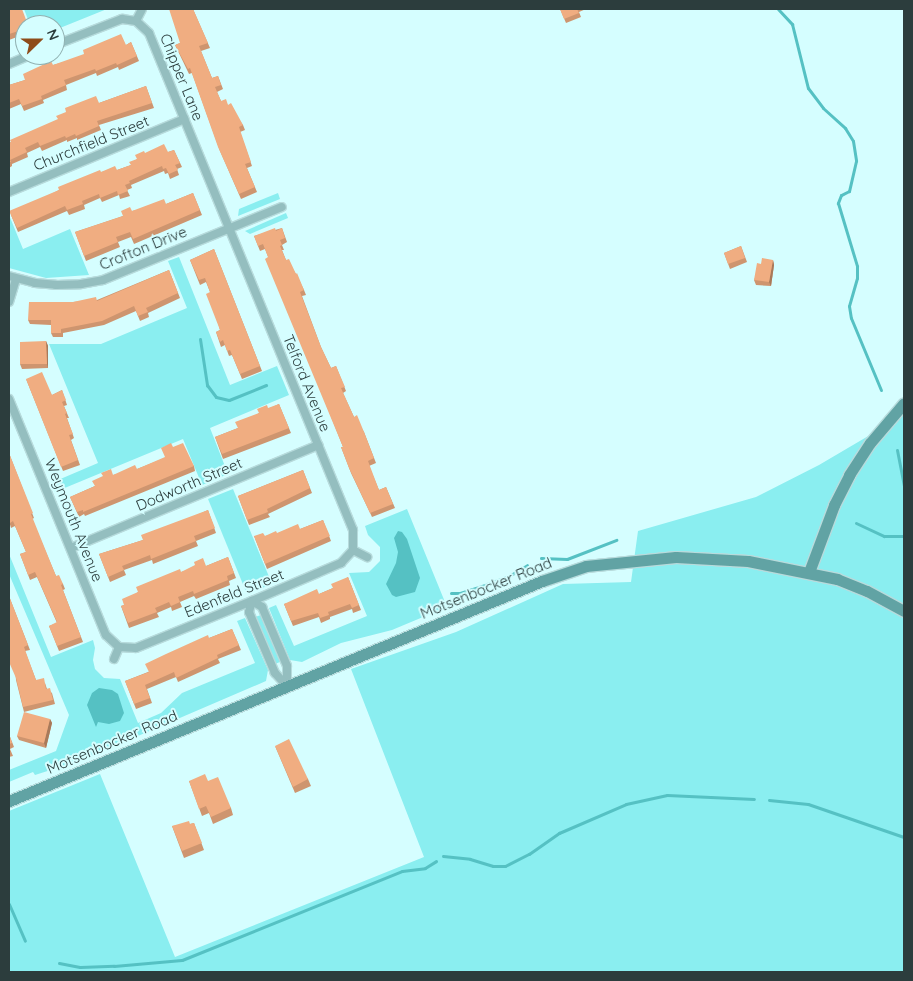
<!DOCTYPE html>
<style>
body{margin:0}
#map{position:relative;width:913px;height:981px;overflow:hidden;background:#d5feff;font-family:Quicksand,sans-serif}
div>[style]{position:absolute}
.green>*{inset:0;background:#8aeef0}
.water>*{inset:0;background:#55c1c3}
.stream>*{height:3px;margin:-1.5px;padding:0 1.5px;transform-origin:1.5px;border-radius:1.5px;background:#55c1c3}
.roads{filter:drop-shadow(1px 0 #b7dbdc) drop-shadow(-1px 0 #b7dbdc) drop-shadow(0 1px #b7dbdc) drop-shadow(0 -1px #b7dbdc)}
.minor>*{height:8px;margin:-4px;padding:0 4px;transform-origin:4px;border-radius:4px;background:#94bebf}
.secondary>*{height:11px;margin:-5.5px;padding:0 5.5px;transform-origin:5.5px;border-radius:5.5px;background:#61a3a4}
.wall>*{inset:0;background:#ce956f}
.shaded-wall>*{inset:0;background:#a8795a}
.building>*{inset:0;background:#f0ad81}
span{translate:-50% -50%;white-space:nowrap;text-align:center;line-height:1.15;-webkit-text-stroke:4px #d5feff;paint-order:stroke}
.street-label{font-size:15px;color:#2c3d3d}
.frame{position:absolute;inset:0;border:10px solid #2c3d3d;pointer-events:none}
.north{position:absolute;left:15px;top:15px;width:50px;height:50px;box-sizing:border-box;background:#d5feff;border:1px solid #91b1b1;border-radius:50%;rotate:68deg;font-size:14px;font-weight:700;line-height:20px;text-align:center;color:#2c3d3d}
.north::after{content:'';display:block;margin:auto;width:18px;height:22px;background:#8e4c1a;clip-path:polygon(50% 0,100% 100%,50% 72%,0 100%)}
</style>
<div id="map">
<div class="green">
<i style="clip-path:polygon(24px 9px,107px 9px,55px 30px,55px 25px,30px 25px)"></i>
<i style="clip-path:polygon(278px 193px,280px 199px,238px 216px,239px 209px)"></i>
<i style="clip-path:polygon(286px 213px,288px 218px,250px 234px,245px 231px)"></i>
<i style="clip-path:polygon(9px 215px,23px 249px,70px 229px,89px 275px,46px 278px,9px 268px)"></i>
<i style="clip-path:polygon(179px 257px,230px 385px,277px 366px,289px 395px,210px 428px,228px 474px,202px 485px,183px 439px,55px 492px,51px 483px,98px 463px,49px 344px,101px 344px,187px 308px,168px 261px)"></i>
<i style="clip-path:polygon(904px 415px,904px 972px,9px 972px,9px 811px,100px 774px,175px 957px,424px 857px,351px 669px,456px 632px,563px 584px,631px 582px,638px 531px,756px 497px,819px 465px)"></i>
<i style="clip-path:polygon(233px 489px,272px 584px,247px 594px,208px 499px)"></i>
<i style="clip-path:polygon(407px 509px,447px 607px,392px 630px,341px 643px,302px 662px,290px 660px,269px 608px,276px 605px,294px 646px,367px 616px,349px 573px,369px 572px,380px 561px,380px 547px,368px 535px,365px 526px)"></i>
<i style="clip-path:polygon(9px 554px,51px 657px,93px 640px,95px 648px,93px 660px,95px 669px,104px 678px,120px 679px,138px 723px,161px 713px,182px 693px,255px 663px,237px 621px,245px 618px,268px 670px,266px 681px,82px 760px,35px 775px,33px 772px,9px 782px,9px 770px,56px 751px,69px 715px,9px 574px)"></i>
<i style="clip-path:polygon(261px 615px,280px 662px,275px 664px,255px 617px)"></i>
</div>
<div class="water">
<i style="clip-path:polygon(398px 531px,402px 532px,407px 539px,420px 578px,415px 592px,396px 597px,392px 595px,386px 584px,396px 563px,398px 552px,394px 538px)"></i>
<i style="clip-path:polygon(99px 688px,112px 690px,118px 694px,124px 713px,120px 721px,109px 724px,98px 722px,96px 727px,87px 705px,92px 693px)"></i>
</div>
<div class="stream">
<i style="left:778px;top:9px;width:21px;rotate:47deg"></i>
<i style="left:792px;top:24px;width:66px;rotate:76deg"></i>
<i style="left:808px;top:88px;width:25px;rotate:53deg"></i>
<i style="left:823px;top:108px;width:30px;rotate:42deg"></i>
<i style="left:845px;top:128px;width:15px;rotate:58deg"></i>
<i style="left:853px;top:141px;width:20px;rotate:81deg"></i>
<i style="left:856px;top:161px;width:31px;rotate:103deg"></i>
<i style="left:849px;top:191px;width:9px;rotate:153deg"></i>
<i style="left:841px;top:195px;width:9px;rotate:111deg"></i>
<i style="left:838px;top:203px;width:66px;rotate:73.2deg"></i>
<i style="left:857px;top:266px;width:12px;rotate:90deg"></i>
<i style="left:857px;top:278px;width:29px;rotate:106deg"></i>
<i style="left:849px;top:306px;width:12px;rotate:81deg"></i>
<i style="left:851px;top:318px;width:78px;rotate:67.4deg"></i>
<i style="left:200px;top:339px;width:47px;rotate:81.3deg"></i>
<i style="left:207px;top:385px;width:15px;rotate:53deg"></i>
<i style="left:216px;top:397px;width:13px;rotate:13deg"></i>
<i style="left:229px;top:400px;width:40px;rotate:-22deg"></i>
<i style="left:897px;top:450px;width:38px;rotate:79deg"></i>
<i style="left:856px;top:523px;width:31px;rotate:25deg"></i>
<i style="left:884px;top:536px;width:20px"></i>
<i style="left:541px;top:558px;width:26px;rotate:2deg"></i>
<i style="left:567px;top:559px;width:53px;rotate:-21.2deg"></i>
<i style="left:451px;top:593px;width:9px"></i>
<i style="left:460px;top:593px;width:28px;rotate:-18deg"></i>
<i style="left:487px;top:584px;width:23px;rotate:-20deg"></i>
<i style="left:509px;top:576px;width:21px;rotate:-31deg"></i>
<i style="left:769px;top:800px;width:39px;rotate:6deg"></i>
<i style="left:808px;top:804px;width:102px;rotate:19deg"></i>
<i style="left:443px;top:856px;width:27px;rotate:6deg"></i>
<i style="left:470px;top:859px;width:24px;rotate:17deg"></i>
<i style="left:493px;top:866px;width:12px"></i>
<i style="left:505px;top:866px;width:27px;rotate:-27deg"></i>
<i style="left:529px;top:854px;width:37px;rotate:-35deg"></i>
<i style="left:559px;top:833px;width:73px;rotate:-23.4deg"></i>
<i style="left:626px;top:804px;width:42px;rotate:-12.4deg"></i>
<i style="left:667px;top:795px;width:87px;rotate:2.6deg"></i>
<i style="left:9px;top:904px;width:40px;rotate:66.6deg"></i>
<i style="left:59px;top:963px;width:21px;rotate:11deg"></i>
<i style="left:80px;top:967px;width:34px;rotate:-2deg"></i>
<i style="left:114px;top:966px;width:68px;rotate:-5deg"></i>
<i style="left:182px;top:960px;width:237px;rotate:-22deg"></i>
<i style="left:402px;top:871px;width:23px;rotate:-7deg"></i>
<i style="left:425px;top:868px;width:13px;rotate:-32deg"></i>
</div>
<div class="roads">
<div class="minor">
<i style="left:136px;top:21px;width:13px;rotate:-63deg"></i>
<i style="left:9px;top:64px;width:23px;rotate:-23deg"></i>
<i style="left:9px;top:192px;width:190px;rotate:-22.6deg"></i>
<i style="left:9px;top:276px;width:27px;rotate:15deg"></i>
<i style="left:35px;top:283px;width:21px;rotate:5deg"></i>
<i style="left:56px;top:285px;width:25px;rotate:-2deg"></i>
<i style="left:81px;top:284px;width:22px;rotate:-10deg"></i>
<i style="left:103px;top:280px;width:193px;rotate:-22.2deg"></i>
<i style="left:9px;top:302px;width:24px;rotate:-73deg"></i>
<i style="left:9px;top:399px;width:255px;rotate:67.7deg"></i>
<i style="left:106px;top:635px;width:18px;rotate:43deg"></i>
<i style="left:119px;top:647px;width:17px;rotate:3deg"></i>
<i style="left:136px;top:648px;width:125px;rotate:-22.1deg"></i>
<i style="left:252px;top:601px;width:97px;rotate:-23.1deg"></i>
<i style="left:341px;top:563px;width:18px;rotate:-47deg"></i>
<i style="left:353px;top:550px;width:20px;rotate:-90deg"></i>
<i style="left:353px;top:530px;width:537px;rotate:-112.32deg"></i>
<i style="left:149px;top:33px;width:18px;rotate:-137deg"></i>
<i style="left:136px;top:21px;width:14px;rotate:-172deg"></i>
<i style="left:122px;top:19px;width:72px;rotate:158.8deg"></i>
<i style="left:71px;top:548px;width:268px;rotate:-22.6deg"></i>
<i style="left:353px;top:550px;width:16px;rotate:27deg"></i>
<i style="left:252px;top:601px;width:12px;rotate:31deg"></i>
<i style="left:262px;top:607px;width:64px;rotate:67deg"></i>
<i style="left:287px;top:666px;width:20px;rotate:90deg"></i>
<i style="left:287px;top:686px;width:18px;rotate:-133deg"></i>
<i style="left:275px;top:673px;width:66px;rotate:-113.1deg"></i>
<i style="left:249px;top:612px;width:11px;rotate:-75deg"></i>
<i style="left:114px;top:659px;width:13px;rotate:-67deg"></i>
</div>
<div class="secondary">
<i style="left:809px;top:572px;width:72px;rotate:-69.5deg"></i>
<i style="left:834px;top:505px;width:34px;rotate:-63deg"></i>
<i style="left:849px;top:475px;width:38px;rotate:-57deg"></i>
<i style="left:870px;top:443px;width:52px;rotate:-49.6deg"></i>
<i style="left:9px;top:801px;width:577px;rotate:-22.43deg"></i>
<i style="left:542px;top:581px;width:46px;rotate:-18.8deg"></i>
<i style="left:586px;top:566px;width:90px;rotate:-5.7deg"></i>
<i style="left:676px;top:557px;width:72px;rotate:3.2deg"></i>
<i style="left:748px;top:561px;width:91px;rotate:11.4deg"></i>
<i style="left:837px;top:579px;width:32px;rotate:22deg"></i>
<i style="left:867px;top:591px;width:42px;rotate:28.4deg"></i>
</div>
</div>
<div class="wall">
<i style="clip-path:polygon(9px 9px,25px 25px,25px 34px,9px 40px)"></i>
<i style="clip-path:polygon(193px 9px,210px 48px,201px 51px,212px 78px,218px 76px,223px 89px,217px 92px,221px 101px,228px 105px,243px 125px,245px 130px,240px 132px,252px 166px,247px 168px,257px 192px,241px 199px,220px 151px,192px 73px,189px 74px,175px 45px,180px 43px)"></i>
<i style="clip-path:polygon(560px 9px,586px 9px,579px 12px,581px 17px,566px 23px)"></i>
<i style="clip-path:polygon(131px 42px,139px 61px,119px 70px,118px 67px,97px 76px,96px 73px,66px 85px,67px 90px,43px 100px,44px 103px,24px 111px,21px 104px,9px 109px,9px 85px,25px 80px,53px 65px,126px 45px)"></i>
<i style="clip-path:polygon(146px 86px,154px 108px,99px 125px,101px 130px,77px 140px,77px 138px,67px 142px,67px 140px,42px 151px,40px 147px,27px 153px,28px 157px,12px 164px,12px 166px,9px 168px,9px 143px,99px 103px)"></i>
<i style="clip-path:polygon(174px 150px,182px 167px,177px 169px,179px 175px,170px 179px,168px 173px,165px 174px,164px 171px,131px 185px,132px 188px,127px 190px,130px 196px,120px 199px,119px 195px,102px 202px,100px 198px,84px 205px,85px 209px,69px 215px,67px 211px,18px 232px,11px 215px,59px 190px,101px 172px,117px 170px,131px 165px,137px 159px,145px 153px,168px 152px)"></i>
<i style="clip-path:polygon(193px 193px,202px 215px,134px 244px,131px 237px,118px 242px,120px 247px,86px 261px,75px 232px,123px 216px,132px 211px,166px 204px)"></i>
<i style="clip-path:polygon(282px 228px,287px 242px,282px 245px,284px 250px,282px 250px,286px 260px,296px 274px,304px 290px,306px 295px,302px 296px,321px 347px,331px 368px,336px 366px,346px 391px,343px 393px,354px 417px,364px 432px,376px 463px,369px 466px,379px 490px,386px 487px,395px 508px,372px 517px,351px 473px,341px 447px,343px 447px,265px 249px,260px 251px,254px 236px)"></i>
<i style="clip-path:polygon(741px 246px,747px 262px,730px 269px,724px 253px)"></i>
<i style="clip-path:polygon(214px 249px,262px 371px,242px 379px,232px 355px,229px 356px,225px 345px,221px 347px,216px 332px,220px 330px,210px 292px,206px 282px,200px 285px,190px 260px)"></i>
<i style="clip-path:polygon(773px 260px,774px 265px,771px 286px,756px 285px,754px 280px,761px 264px)"></i>
<i style="clip-path:polygon(169px 270px,180px 298px,148px 313px,149px 317px,140px 321px,136px 311px,104px 325px,63px 333px,63px 337px,53px 337px,51px 333px,51px 325px,30px 324px,28px 320px,73px 302px,97px 300px)"></i>
<i style="clip-path:polygon(46px 341px,48px 346px,48px 368px,22px 369px,20px 364px)"></i>
<i style="clip-path:polygon(26px 379px,52px 395px,62px 390px,67px 405px,64px 406px,69px 418px,67px 418px,74px 438px,71px 440px,80px 465px,63px 471px)"></i>
<i style="clip-path:polygon(279px 404px,291px 433px,223px 459px,215px 437px,238px 428px,259px 413px)"></i>
<i style="clip-path:polygon(173px 447px,194px 466px,195px 471px,85px 516px,84px 514px,79px 517px,70px 497px,95px 486px,113px 475px,137px 469px,165px 458px)"></i>
<i style="clip-path:polygon(9px 453px,34px 518px,32px 519px,56px 576px,63px 584px,65px 589px,63px 590px,83px 642px,59px 651px,49px 626px,57px 623px,37px 577px,30px 580px,20px 554px,26px 552px,15px 526px,11px 528px,9px 521px)"></i>
<i style="clip-path:polygon(303px 470px,312px 493px,268px 514px,270px 517px,249px 525px,238px 496px)"></i>
<i style="clip-path:polygon(208px 510px,216px 533px,196px 541px,198px 546px,153px 564px,152px 560px,124px 570px,126px 575px,110px 582px,99px 554px,143px 540px)"></i>
<i style="clip-path:polygon(323px 520px,331px 541px,267px 569px,254px 536px,265px 536px,300px 529px)"></i>
<i style="clip-path:polygon(228px 557px,236px 578px,229px 581px,230px 585px,196px 599px,194px 596px,180px 602px,182px 607px,172px 611px,171px 607px,157px 613px,159px 617px,129px 628px,121px 606px,124px 605px,138px 592px,181px 572px,206px 566px)"></i>
<i style="clip-path:polygon(348px 577px,361px 610px,353px 613px,352px 609px,330px 617px,330px 619px,321px 623px,319px 617px,293px 626px,284px 604px,319px 594px,333px 588px)"></i>
<i style="clip-path:polygon(9px 596px,30px 650px,25px 651px,36px 680px,45px 683px,47px 689px,52px 693px,55px 704px,24px 712px,16px 680px)"></i>
<i style="clip-path:polygon(232px 629px,241px 650px,218px 659px,220px 663px,178px 682px,176px 677px,147px 689px,152px 703px,136px 709px,125px 681px,148px 672px,209px 638px)"></i>
<i style="clip-path:polygon(50px 719px,52px 723px,46px 748px,19px 740px,17px 736px)"></i>
<i style="clip-path:polygon(9px 734px,14px 747px,10px 749px,13px 756px,9px 757px)"></i>
<i style="clip-path:polygon(275px 746px,308px 779px,311px 786px,295px 793px)"></i>
<i style="clip-path:polygon(189px 781px,208px 781px,231px 808px,233px 815px,213px 824px,209px 813px,202px 816px)"></i>
<i style="clip-path:polygon(194px 823px,204px 850px,184px 858px,172px 826px,190px 824px)"></i>
</div>
<div class="shaded-wall">
<i style="clip-path:polygon(773px 260px,774px 265px,771px 286px,769px 282px)"></i>
<i style="clip-path:polygon(46px 341px,48px 346px,48px 368px,47px 364px)"></i>
<i style="clip-path:polygon(50px 719px,52px 723px,46px 748px,44px 743px)"></i>
</div>
<div class="building">
<i style="clip-path:polygon(9px 9px,22px 9px,28px 25px,25px 25px,25px 29px,9px 34px)"></i>
<i style="clip-path:polygon(169px 9px,193px 9px,208px 43px,199px 46px,212px 78px,218px 76px,221px 85px,215px 87px,221px 101px,226px 99px,228px 105px,231px 103px,243px 125px,239px 127px,251px 162px,245px 164px,255px 187px,239px 194px,218px 147px,190px 68px,188px 69px,175px 45px,180px 43px)"></i>
<i style="clip-path:polygon(560px 9px,577px 9px,579px 13px,564px 19px)"></i>
<i style="clip-path:polygon(121px 34px,126px 45px,131px 42px,137px 56px,117px 65px,116px 63px,96px 71px,95px 69px,64px 80px,66px 85px,41px 96px,42px 99px,22px 106px,19px 99px,9px 103px,9px 85px,25px 80px,23px 74px,51px 61px,53px 65px,84px 54px,83px 50px)"></i>
<i style="clip-path:polygon(146px 86px,152px 103px,97px 121px,99px 126px,76px 136px,75px 134px,66px 138px,65px 136px,40px 146px,38px 142px,25px 148px,27px 152px,10px 160px,11px 162px,9px 162px,9px 143px,11px 142px,10px 140px,58px 119px,56px 116px,66px 112px,65px 108px,96px 96px,99px 103px)"></i>
<i style="clip-path:polygon(164px 144px,168px 152px,174px 150px,180px 163px,175px 165px,178px 170px,169px 174px,166px 168px,163px 169px,162px 166px,129px 181px,130px 183px,125px 185px,128px 191px,118px 195px,117px 191px,100px 198px,99px 194px,82px 201px,83px 204px,67px 210px,65px 206px,17px 228px,9px 211px,59px 190px,58px 187px,100px 170px,101px 172px,115px 166px,117px 170px,131px 165px,129px 162px,137px 159px,135px 155px,144px 151px,145px 153px)"></i>
<i style="clip-path:polygon(193px 193px,200px 210px,133px 239px,130px 232px,116px 237px,118px 242px,84px 256px,75px 232px,123px 216px,121px 211px,130px 207px,132px 211px,164px 199px,166px 204px)"></i>
<i style="clip-path:polygon(275px 228px,276px 231px,282px 228px,285px 238px,280px 240px,282px 245px,280px 246px,286px 260px,289px 259px,296px 274px,297px 273px,304px 290px,300px 292px,321px 347px,331px 368px,336px 366px,345px 387px,341px 388px,354px 417px,357px 415px,364px 432px,374px 458px,368px 461px,379px 490px,386px 487px,393px 504px,370px 513px,349px 468px,341px 447px,343px 447px,265px 259px,268px 257px,263px 244px,258px 246px,254px 236px)"></i>
<i style="clip-path:polygon(741px 246px,745px 258px,728px 264px,724px 253px)"></i>
<i style="clip-path:polygon(214px 249px,260px 366px,240px 374px,230px 350px,227px 351px,223px 340px,220px 342px,216px 332px,220px 330px,206px 294px,210px 292px,205px 278px,199px 280px,190px 260px)"></i>
<i style="clip-path:polygon(762px 258px,773px 260px,769px 282px,754px 280px,757px 263px,761px 264px)"></i>
<i style="clip-path:polygon(169px 270px,178px 293px,146px 308px,148px 312px,138px 316px,134px 306px,102px 321px,61px 329px,61px 333px,51px 333px,51px 320px,28px 320px,29px 302px,73px 302px,96px 297px,97px 301px)"></i>
<i style="clip-path:polygon(46px 341px,47px 364px,20px 364px,20px 342px)"></i>
<i style="clip-path:polygon(42px 372px,52px 395px,62px 390px,66px 400px,62px 402px,67px 413px,65px 414px,73px 434px,69px 435px,78px 460px,61px 467px,26px 379px)"></i>
<i style="clip-path:polygon(279px 404px,289px 428px,222px 454px,215px 437px,238px 428px,235px 422px,259px 413px,257px 409px,267px 405px,268px 408px)"></i>
<i style="clip-path:polygon(171px 443px,173px 447px,183px 443px,194px 466px,83px 512px,83px 510px,77px 512px,70px 497px,95px 486px,92px 481px,103px 476px,101px 473px,111px 469px,113px 475px,135px 465px,137px 469px,165px 457px,161px 448px)"></i>
<i style="clip-path:polygon(9px 453px,33px 513px,31px 514px,56px 576px,59px 575px,63px 584px,61px 585px,81px 637px,57px 646px,49px 626px,57px 622px,35px 572px,28px 575px,20px 554px,26px 552px,13px 521px,10px 523px,9px 521px)"></i>
<i style="clip-path:polygon(303px 470px,310px 488px,267px 509px,268px 512px,247px 520px,238px 496px)"></i>
<i style="clip-path:polygon(208px 510px,215px 528px,194px 536px,196px 541px,151px 559px,150px 555px,122px 566px,124px 570px,108px 577px,99px 554px,143px 540px,141px 535px)"></i>
<i style="clip-path:polygon(323px 520px,330px 536px,265px 564px,254px 536px,263px 533px,265px 536px,276px 531px,277px 533px,298px 524px,300px 529px)"></i>
<i style="clip-path:polygon(228px 557px,234px 573px,227px 576px,228px 580px,194px 594px,193px 591px,178px 597px,180px 602px,171px 606px,169px 602px,155px 608px,157px 612px,128px 623px,121px 606px,124px 605px,122px 599px,138px 592px,136px 587px,180px 569px,181px 572px,195px 565px,194px 562px,203px 558px,206px 566px)"></i>
<i style="clip-path:polygon(348px 577px,359px 605px,352px 608px,350px 604px,328px 612px,329px 615px,320px 618px,318px 613px,291px 621px,284px 604px,317px 589px,319px 594px,333px 588px,331px 584px)"></i>
<i style="clip-path:polygon(9px 596px,28px 645px,24px 647px,36px 680px,44px 678px,46px 689px,50px 688px,53px 700px,23px 707px,16px 678px,9px 662px)"></i>
<i style="clip-path:polygon(232px 629px,239px 645px,217px 655px,218px 658px,176px 678px,174px 672px,145px 685px,150px 698px,134px 704px,125px 681px,149px 672px,145px 664px,166px 654px,208px 635px,209px 638px)"></i>
<i style="clip-path:polygon(24px 712px,50px 719px,44px 743px,17px 736px)"></i>
<i style="clip-path:polygon(9px 734px,12px 743px,9px 744px)"></i>
<i style="clip-path:polygon(289px 739px,308px 779px,293px 787px,275px 746px)"></i>
<i style="clip-path:polygon(205px 774px,208px 781px,218px 777px,231px 808px,211px 817px,206px 806px,199px 809px,189px 781px)"></i>
<i style="clip-path:polygon(189px 821px,190px 824px,194px 823px,202px 843px,182px 851px,172px 826px)"></i>
</div>
<div class="street-label">
<span style="left:182px;top:77px;rotate:68deg">Chipper Lane</span>
<span style="left:91px;top:143px;rotate:-22deg">Churchfield Street</span>
<span style="left:143px;top:248px;rotate:-22deg">Crofton Drive</span>
<span style="left:307px;top:383px;rotate:68deg">Telford Avenue</span>
<span style="left:189px;top:484px;rotate:-23deg">Dodworth Street</span>
<span style="left:74px;top:520px;rotate:68deg">Weymouth Avenue</span>
<span style="left:486px;top:588px;rotate:-22deg">Motsenbocker Road</span>
<span style="left:234px;top:593px;rotate:-22deg">Edenfeld Street</span>
<span style="left:112px;top:742px;rotate:-23deg">Motsenbocker Road</span>
</div>
<div class="frame"></div>
<div class="north">N</div>
</div>
